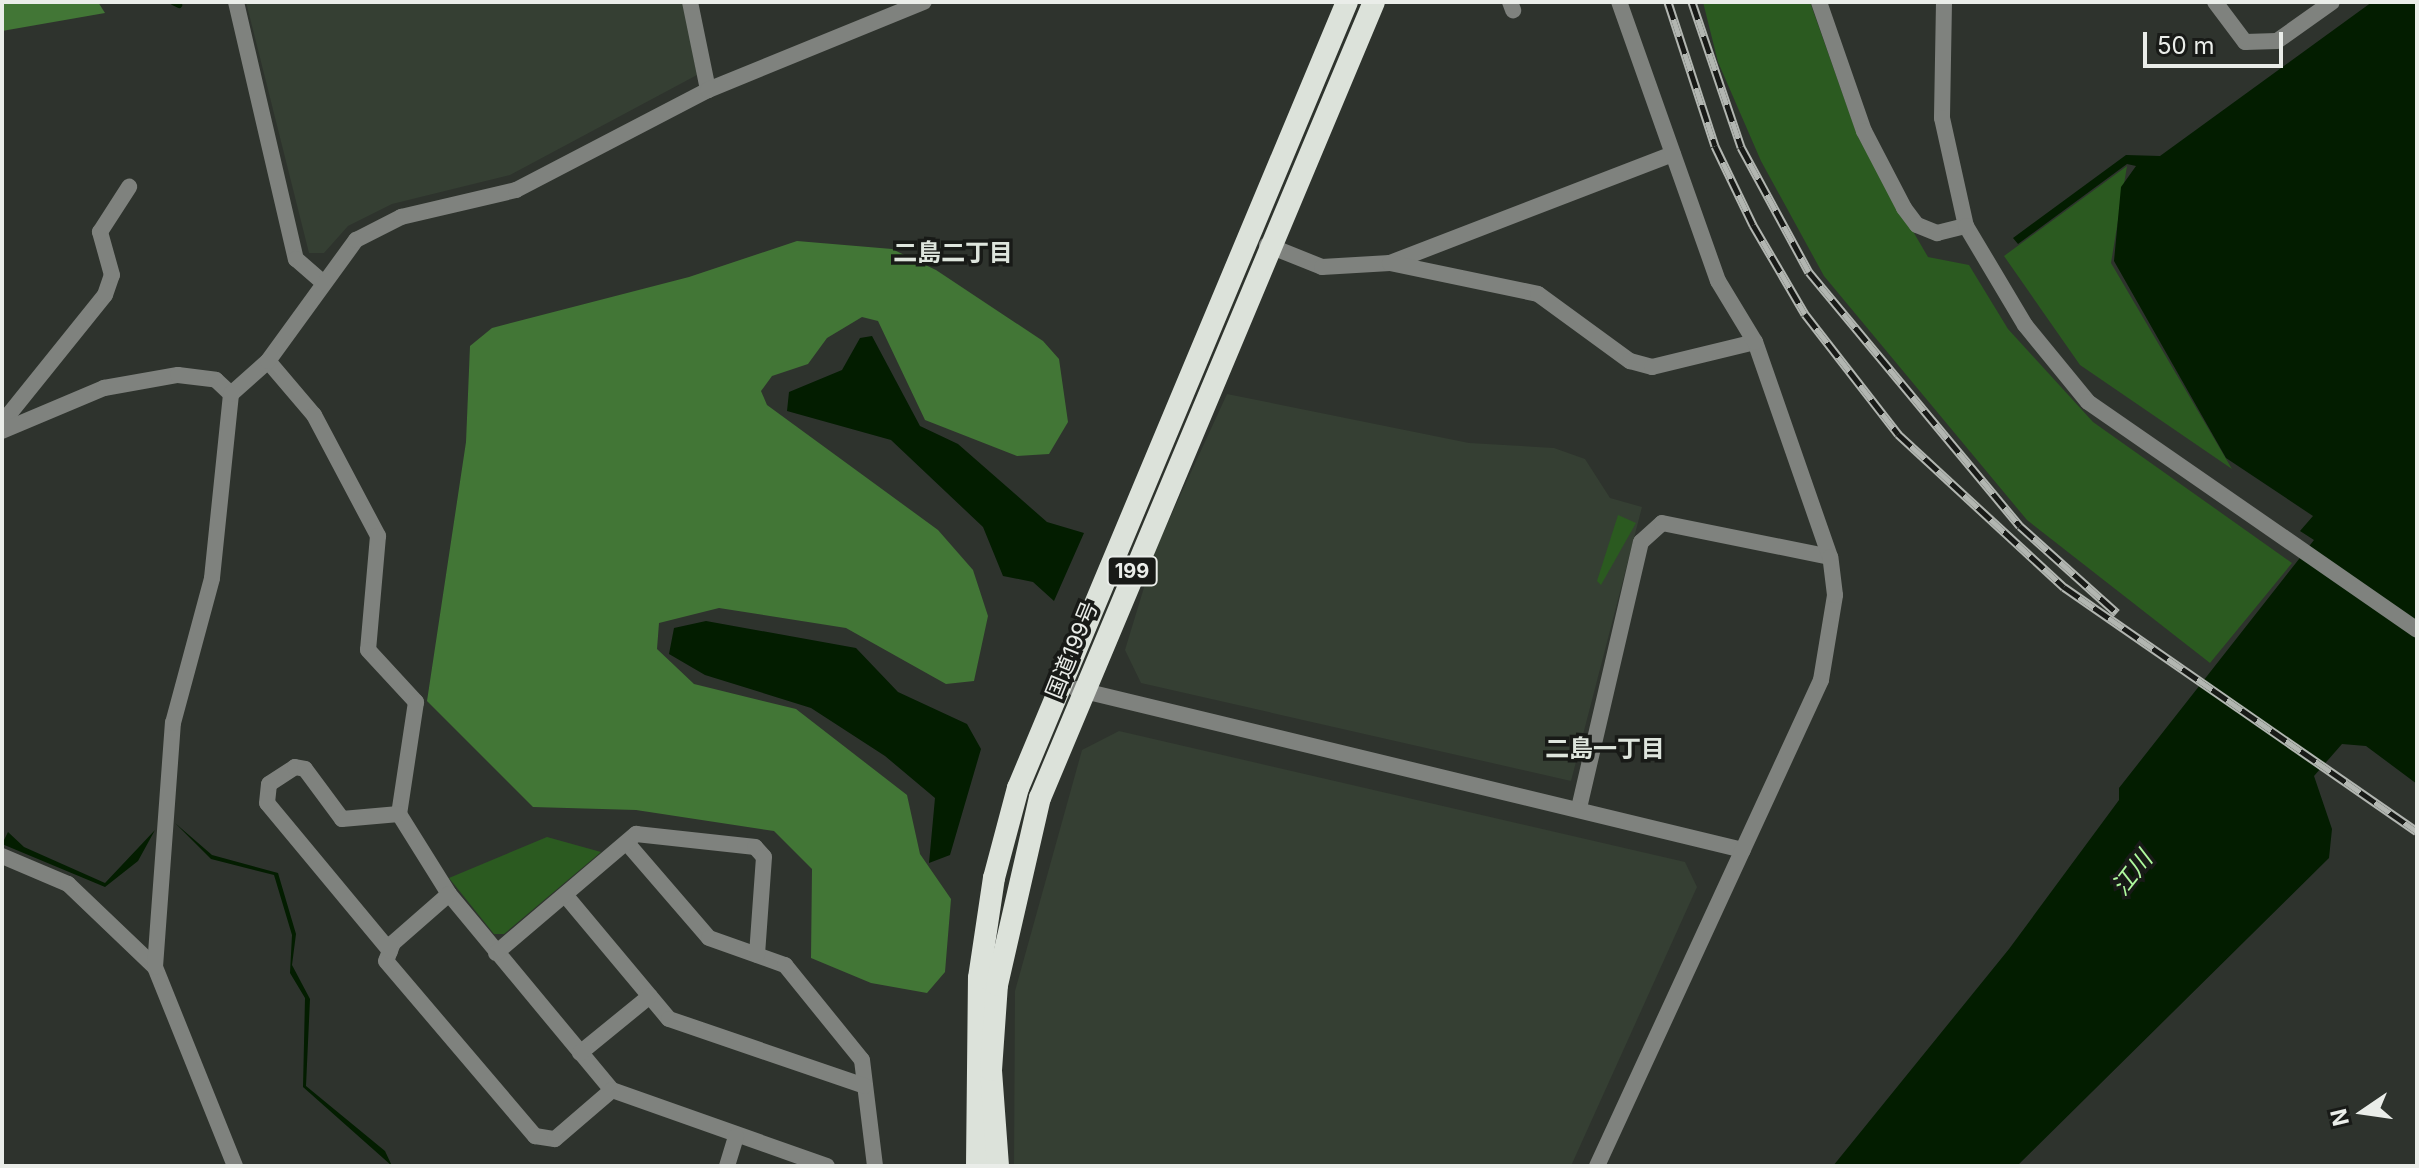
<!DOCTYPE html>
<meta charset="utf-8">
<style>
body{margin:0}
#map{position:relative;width:2419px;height:1168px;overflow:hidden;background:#2e332d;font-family:Inter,"Noto Sans JP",sans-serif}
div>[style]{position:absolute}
.built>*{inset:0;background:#353f33}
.green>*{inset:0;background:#2b5a20}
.forest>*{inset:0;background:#427636}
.water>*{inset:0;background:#031d00}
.stream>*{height:6px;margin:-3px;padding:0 3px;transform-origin:3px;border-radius:3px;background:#031d00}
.minor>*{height:16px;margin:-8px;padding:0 8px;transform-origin:8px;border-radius:8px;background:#7f827e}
.tertiary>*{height:16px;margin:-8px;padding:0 8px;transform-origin:8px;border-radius:8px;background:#7f827e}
.trunk>*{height:22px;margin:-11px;padding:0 11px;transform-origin:11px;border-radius:11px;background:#dce2da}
.rail>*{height:9px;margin-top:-4.5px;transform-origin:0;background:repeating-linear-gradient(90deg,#181a17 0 18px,#b2b6b1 0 36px);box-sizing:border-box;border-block:2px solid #b2b6b1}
span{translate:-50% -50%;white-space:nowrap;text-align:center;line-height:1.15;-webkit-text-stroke:7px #181a17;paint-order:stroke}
.shield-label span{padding:2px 6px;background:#181a17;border:2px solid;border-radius:6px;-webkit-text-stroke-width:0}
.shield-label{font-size:20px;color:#eaede9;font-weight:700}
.street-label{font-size:22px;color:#eaede9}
.neighbourhood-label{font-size:24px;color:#dee5dd;font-weight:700}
.water-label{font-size:24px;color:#aff99e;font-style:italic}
.frame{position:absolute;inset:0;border:4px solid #eaede9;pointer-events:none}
.north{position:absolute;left:2323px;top:1072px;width:80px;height:80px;-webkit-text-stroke:6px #181a17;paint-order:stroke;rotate:257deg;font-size:22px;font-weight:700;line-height:32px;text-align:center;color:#eaede9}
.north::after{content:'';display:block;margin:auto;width:28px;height:36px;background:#eaede9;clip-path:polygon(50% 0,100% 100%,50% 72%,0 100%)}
.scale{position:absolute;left:2143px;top:32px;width:140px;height:36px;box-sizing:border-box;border:4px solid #eaede9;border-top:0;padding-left:10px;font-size:24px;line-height:28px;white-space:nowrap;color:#eaede9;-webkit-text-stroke:6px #181a17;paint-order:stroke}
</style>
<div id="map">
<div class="built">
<i style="clip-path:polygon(246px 2px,683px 2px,697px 75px,510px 175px,392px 204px,348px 226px,324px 253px,309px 253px)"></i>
<i style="clip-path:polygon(1227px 394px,1469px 443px,1554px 448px,1585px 459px,1610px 498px,1642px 507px,1571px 781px,1141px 683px,1125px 650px,1156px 548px)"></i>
<i style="clip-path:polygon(1119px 731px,1685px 862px,1697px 887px,1571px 1166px,1014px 1166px,1015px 991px,1082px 750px)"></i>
</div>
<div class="green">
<i style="clip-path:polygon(1703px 2px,1810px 2px,1858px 137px,1928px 257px,1969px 265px,2008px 329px,2093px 422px,2292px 563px,2210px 663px,2027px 520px,1824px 276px,1761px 161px,1718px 62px)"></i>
<i style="clip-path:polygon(2127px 166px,2111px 263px,2232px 469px,2080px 365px,2004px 256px)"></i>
<i style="clip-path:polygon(1618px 515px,1636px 523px,1601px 585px,1597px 581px)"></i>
<i style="clip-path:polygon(547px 837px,601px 852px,504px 934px,494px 934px,449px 878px)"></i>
</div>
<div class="forest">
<i style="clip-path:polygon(2px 2px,98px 2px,105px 13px,2px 31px)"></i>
<i style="clip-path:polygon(797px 241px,892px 249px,936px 270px,1043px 341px,1059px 359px,1068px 422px,1049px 454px,1017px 456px,925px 420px,878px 321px,862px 317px,827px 338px,808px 364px,772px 376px,761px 391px,767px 405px,938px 530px,973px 570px,988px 616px,974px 681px,946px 684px,846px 628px,719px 608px,659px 623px,657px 649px,694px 684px,796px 709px,907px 795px,920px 854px,951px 899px,945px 972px,927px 993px,871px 983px,811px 958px,812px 869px,774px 831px,636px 810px,533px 807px,427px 701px,466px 442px,470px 346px,492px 328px,689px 277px)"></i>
</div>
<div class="water">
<i style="clip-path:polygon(2372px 2px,2417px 2px,2417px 784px,2366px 746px,2342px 744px,2314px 776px,2332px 829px,2329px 858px,2017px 1166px,1833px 1166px,2009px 949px,2119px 800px,2119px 788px,2314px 540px,2300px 531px,2313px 516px,2226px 458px,2114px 261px,2121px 187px,2136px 166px,2127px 164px,2018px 244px,2013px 238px,2126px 155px,2160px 156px)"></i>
<i style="clip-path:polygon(872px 336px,920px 426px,958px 444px,1047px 522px,1084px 533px,1054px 601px,1033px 582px,1003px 576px,983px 527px,891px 440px,787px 411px,789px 392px,842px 370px,860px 338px)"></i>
<i style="clip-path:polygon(706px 621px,856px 648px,898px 692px,967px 724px,981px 749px,950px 855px,929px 863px,935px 798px,885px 756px,811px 708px,705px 675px,669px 654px,674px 628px)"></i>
<i style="clip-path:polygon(175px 823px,212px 855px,278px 873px,296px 934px,292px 965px,310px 999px,306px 1086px,385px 1151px,392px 1166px,303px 1087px,305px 998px,290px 973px,292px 935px,274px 875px,211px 859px)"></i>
<i style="clip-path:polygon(155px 830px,138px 861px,105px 887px,2px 844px,8px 832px,24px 847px,105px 883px)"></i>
</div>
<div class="stream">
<i style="left:173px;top:2px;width:7px;rotate:27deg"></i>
</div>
<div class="minor">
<i style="left:236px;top:2px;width:264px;rotate:76.9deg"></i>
<i style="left:296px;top:259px;width:32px;rotate:41deg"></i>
<i style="left:690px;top:2px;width:90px;rotate:78.4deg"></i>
<i style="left:1510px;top:2px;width:9px;rotate:69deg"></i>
<i style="left:1819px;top:2px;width:137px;rotate:70.8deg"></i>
<i style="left:1864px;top:131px;width:87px;rotate:62.5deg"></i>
<i style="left:1904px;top:208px;width:21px;rotate:53deg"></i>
<i style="left:1917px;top:225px;width:22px;rotate:22deg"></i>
<i style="left:1937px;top:233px;width:30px;rotate:-14deg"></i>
<i style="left:2215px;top:2px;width:50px;rotate:53.1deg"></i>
<i style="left:2245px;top:42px;width:32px;rotate:-2deg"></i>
<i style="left:2277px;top:41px;width:67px;rotate:-35.3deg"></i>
<i style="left:1267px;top:245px;width:59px;rotate:21.8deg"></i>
<i style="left:1322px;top:267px;width:68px;rotate:-3.4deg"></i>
<i style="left:1390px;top:263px;width:303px;rotate:-21.1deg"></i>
<i style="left:1390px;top:263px;width:151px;rotate:11.8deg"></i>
<i style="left:1538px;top:294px;width:114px;rotate:36.1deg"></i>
<i style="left:1630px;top:361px;width:23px;rotate:15deg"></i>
<i style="left:1652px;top:367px;width:106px;rotate:-13.6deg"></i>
<i style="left:268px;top:361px;width:71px;rotate:49.6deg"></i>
<i style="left:314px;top:415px;width:137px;rotate:62.1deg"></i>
<i style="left:378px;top:536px;width:114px;rotate:95deg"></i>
<i style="left:368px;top:650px;width:71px;rotate:47.3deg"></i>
<i style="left:416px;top:702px;width:113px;rotate:98.6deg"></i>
<i style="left:399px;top:814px;width:94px;rotate:58deg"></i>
<i style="left:449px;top:894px;width:255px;rotate:50.3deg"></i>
<i style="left:612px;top:1090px;width:228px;rotate:19.5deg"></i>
<i style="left:2px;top:423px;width:164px;rotate:-51.2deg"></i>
<i style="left:105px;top:295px;width:21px;rotate:-71deg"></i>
<i style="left:112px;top:275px;width:45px;rotate:-105.6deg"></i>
<i style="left:100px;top:232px;width:54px;rotate:-57.2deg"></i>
<i style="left:2px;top:431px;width:111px;rotate:-22.9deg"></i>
<i style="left:104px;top:388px;width:75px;rotate:-10deg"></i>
<i style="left:178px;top:375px;width:38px;rotate:7deg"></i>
<i style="left:216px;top:380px;width:21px;rotate:43deg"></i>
<i style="left:1579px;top:808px;width:273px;rotate:-76.9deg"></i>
<i style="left:1641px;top:542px;width:28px;rotate:-42deg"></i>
<i style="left:1662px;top:523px;width:171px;rotate:11.4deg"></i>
<i style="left:1830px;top:557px;width:228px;rotate:-109.2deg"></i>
<i style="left:1755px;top:342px;width:71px;rotate:-121.2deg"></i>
<i style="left:1718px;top:281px;width:296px;rotate:-109.5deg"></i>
<i style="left:627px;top:843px;width:125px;rotate:49.2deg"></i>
<i style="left:709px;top:938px;width:81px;rotate:19.6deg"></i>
<i style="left:785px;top:965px;width:122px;rotate:51deg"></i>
<i style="left:862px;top:1060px;width:107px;rotate:83deg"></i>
<i style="left:2px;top:856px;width:72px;rotate:23deg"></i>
<i style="left:68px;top:884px;width:120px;rotate:43.7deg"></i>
<i style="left:449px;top:894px;width:74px;rotate:138.8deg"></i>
<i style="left:393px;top:943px;width:19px;rotate:111deg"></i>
<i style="left:386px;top:961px;width:230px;rotate:49.6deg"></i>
<i style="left:535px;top:1136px;width:20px;rotate:9deg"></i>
<i style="left:555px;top:1139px;width:75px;rotate:-40.7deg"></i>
<i style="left:566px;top:896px;width:160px;rotate:50.1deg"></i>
<i style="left:669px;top:1019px;width:207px;rotate:18.9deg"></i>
<i style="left:390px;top:951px;width:192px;rotate:-129.7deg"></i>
<i style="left:267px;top:803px;width:19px;rotate:-84deg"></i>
<i style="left:269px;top:784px;width:31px;rotate:-33deg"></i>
<i style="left:295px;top:767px;width:10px;rotate:11deg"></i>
<i style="left:305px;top:769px;width:62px;rotate:53.5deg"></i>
<i style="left:342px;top:819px;width:57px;rotate:-5deg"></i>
<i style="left:496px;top:953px;width:184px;rotate:-40.4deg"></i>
<i style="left:636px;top:834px;width:120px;rotate:6.2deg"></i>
<i style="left:755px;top:847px;width:13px;rotate:48deg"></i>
<i style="left:764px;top:857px;width:98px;rotate:94.1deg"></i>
<i style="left:580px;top:1053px;width:90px;rotate:-39.2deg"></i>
<i style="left:235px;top:1166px;width:214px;rotate:-111.9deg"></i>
<i style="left:155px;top:967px;width:245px;rotate:-85.8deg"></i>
<i style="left:173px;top:723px;width:150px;rotate:-74.9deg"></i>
<i style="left:212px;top:578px;width:185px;rotate:-84.1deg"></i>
<i style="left:231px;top:394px;width:50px;rotate:-41.7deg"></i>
<i style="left:268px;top:361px;width:150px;rotate:-54deg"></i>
<i style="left:356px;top:240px;width:51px;rotate:-27.1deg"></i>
<i style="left:401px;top:217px;width:118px;rotate:-13.2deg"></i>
<i style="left:516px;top:190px;width:216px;rotate:-27.5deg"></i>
<i style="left:708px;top:90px;width:233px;rotate:-22.2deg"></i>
<i style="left:727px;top:1166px;width:31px;rotate:-73deg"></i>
</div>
<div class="tertiary">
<i style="left:1944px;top:2px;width:116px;rotate:91deg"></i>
<i style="left:1942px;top:118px;width:111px;rotate:77.5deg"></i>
<i style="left:1966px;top:226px;width:115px;rotate:59.2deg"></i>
<i style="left:2025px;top:325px;width:99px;rotate:50.7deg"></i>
<i style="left:2088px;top:402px;width:400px;rotate:34.7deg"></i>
<i style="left:1076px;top:689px;width:686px;rotate:13.57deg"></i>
<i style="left:1597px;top:1166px;width:535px;rotate:-65.25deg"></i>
<i style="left:1821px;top:680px;width:86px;rotate:-80.6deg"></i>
<i style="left:1835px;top:595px;width:38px;rotate:-97deg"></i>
</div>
<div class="trunk">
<i style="left:977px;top:1166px;width:188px;rotate:-89.4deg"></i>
<i style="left:979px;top:978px;width:101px;rotate:-81.5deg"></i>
<i style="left:994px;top:878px;width:93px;rotate:-75.1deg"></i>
<i style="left:1018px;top:788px;width:852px;rotate:-67.29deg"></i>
<i style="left:998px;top:1166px;width:96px;rotate:-94.2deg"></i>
<i style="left:991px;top:1070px;width:85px;rotate:-86deg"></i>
<i style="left:997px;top:985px;width:192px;rotate:-77.1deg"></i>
<i style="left:1040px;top:798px;width:863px;rotate:-67.24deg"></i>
</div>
<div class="rail">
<i style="left:1668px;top:2px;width:151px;rotate:71.9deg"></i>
<i style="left:1715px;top:146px;width:88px;rotate:64.3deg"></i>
<i style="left:1753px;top:225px;width:103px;rotate:59.7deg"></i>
<i style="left:1805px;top:314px;width:152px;rotate:52.2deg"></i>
<i style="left:1898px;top:434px;width:226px;rotate:42.7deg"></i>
<i style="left:2064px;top:587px;width:429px;rotate:34.7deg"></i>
<i style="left:1692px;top:2px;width:153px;rotate:71.3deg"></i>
<i style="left:1741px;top:147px;width:142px;rotate:61.5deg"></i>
<i style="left:1809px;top:272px;width:330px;rotate:50.3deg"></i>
<i style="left:2020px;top:526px;width:130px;rotate:41.9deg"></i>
</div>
<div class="shield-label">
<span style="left:1132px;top:571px">199</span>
</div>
<div class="street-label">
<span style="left:1072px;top:650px;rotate:-68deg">国道199号</span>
</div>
<div class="neighbourhood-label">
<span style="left:953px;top:253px">二島二丁目</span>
<span style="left:1605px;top:749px">二島一丁目</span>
</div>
<div class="water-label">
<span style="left:2132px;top:873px;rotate:-52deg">江川</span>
</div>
<div class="frame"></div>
<div class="north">N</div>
<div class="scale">50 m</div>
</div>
